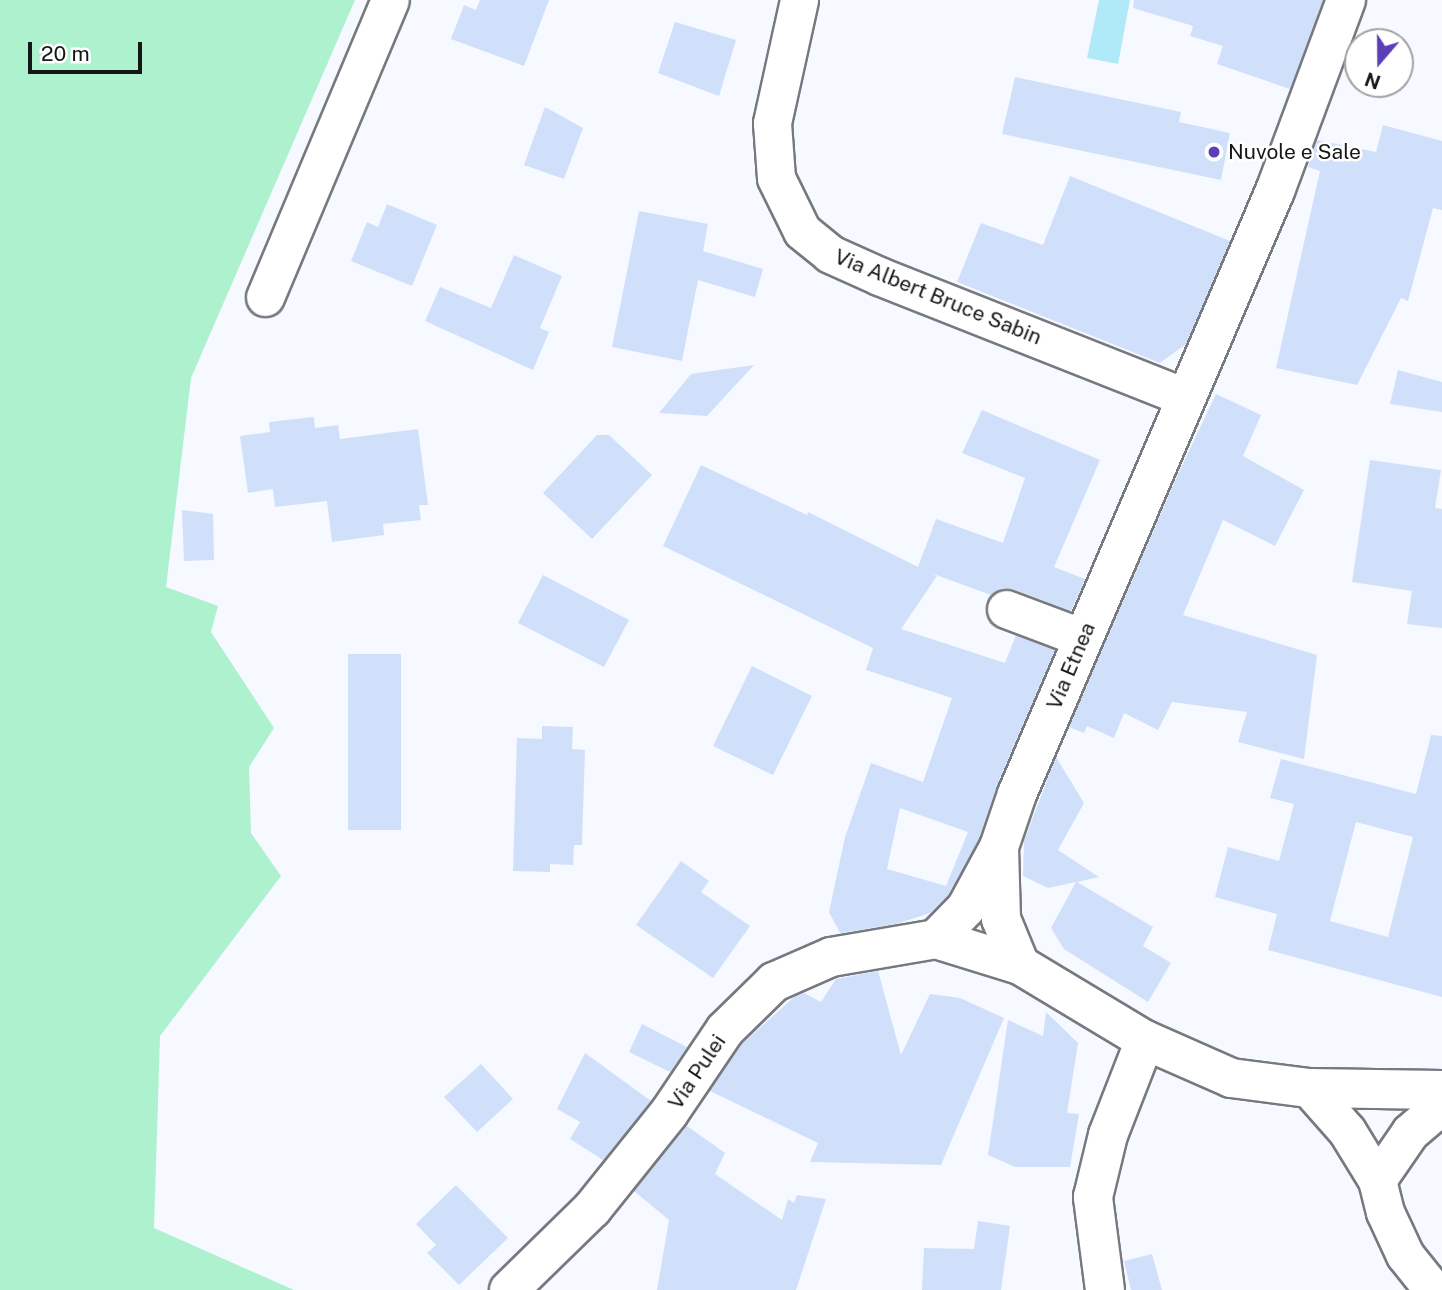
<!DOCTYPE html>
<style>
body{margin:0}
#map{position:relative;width:1442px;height:1290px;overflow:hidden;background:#f6f9ff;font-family:"Public Sans",sans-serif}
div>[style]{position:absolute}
.green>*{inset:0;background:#aef1cf}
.water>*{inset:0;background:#b0e9f7}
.building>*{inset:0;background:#d0e0fa}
.roads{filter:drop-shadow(2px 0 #76797e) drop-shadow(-2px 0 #76797e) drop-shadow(0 2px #76797e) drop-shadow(0 -2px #76797e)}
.minor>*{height:37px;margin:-18.5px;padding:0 18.5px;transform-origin:18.5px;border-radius:18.5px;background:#fff}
.tertiary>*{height:38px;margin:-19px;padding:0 19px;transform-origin:19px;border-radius:19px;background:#fff}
.secondary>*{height:38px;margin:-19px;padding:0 19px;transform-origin:19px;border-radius:19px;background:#fff}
.dots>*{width:19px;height:19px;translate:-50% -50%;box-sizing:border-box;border:4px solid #fff;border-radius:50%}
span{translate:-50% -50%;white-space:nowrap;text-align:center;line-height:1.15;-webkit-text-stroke:5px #fff;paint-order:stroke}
.poi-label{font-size:21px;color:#151618}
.left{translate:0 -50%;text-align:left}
.street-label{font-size:21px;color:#151618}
.north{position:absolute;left:1344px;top:28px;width:70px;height:70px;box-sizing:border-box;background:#fff;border:2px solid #a1a2a3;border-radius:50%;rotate:200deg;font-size:19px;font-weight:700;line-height:28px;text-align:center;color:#151618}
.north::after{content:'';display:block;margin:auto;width:24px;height:32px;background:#5a3fb7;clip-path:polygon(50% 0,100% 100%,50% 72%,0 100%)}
.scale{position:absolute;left:28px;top:42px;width:114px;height:32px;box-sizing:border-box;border:4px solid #151618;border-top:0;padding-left:9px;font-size:21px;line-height:24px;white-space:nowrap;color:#151618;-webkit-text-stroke:5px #fff;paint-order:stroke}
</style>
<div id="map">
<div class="green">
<i style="clip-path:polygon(0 0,355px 0,191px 378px,166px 587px,218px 606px,211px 632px,274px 728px,249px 767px,251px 833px,281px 876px,160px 1036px,154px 1228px,294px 1290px,0 1290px)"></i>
</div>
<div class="water">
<i style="clip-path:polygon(1099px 0,1130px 0,1118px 64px,1087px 58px)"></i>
</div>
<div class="building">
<i style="clip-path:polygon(480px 0,549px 0,524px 66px,451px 39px,464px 5px,476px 10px)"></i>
<i style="clip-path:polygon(1134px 0,1323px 0,1290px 89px,1217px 64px,1223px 46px,1190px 36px,1193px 26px,1133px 8px)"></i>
<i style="clip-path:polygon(675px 22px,736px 40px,719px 96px,658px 73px)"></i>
<i style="clip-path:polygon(1015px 77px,1181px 112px,1179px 122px,1230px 133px,1221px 180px,1002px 134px)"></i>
<i style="clip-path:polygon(545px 107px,583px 128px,564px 179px,524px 165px)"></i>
<i style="clip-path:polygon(1383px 125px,1442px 141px,1442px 210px,1433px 208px,1408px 301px,1401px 298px,1357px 385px,1276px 368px,1320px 171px,1308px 167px,1317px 140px,1376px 152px)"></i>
<i style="clip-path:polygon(1070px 176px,1230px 241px,1186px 344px,1160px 363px,957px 282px,981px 223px,1043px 245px)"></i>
<i style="clip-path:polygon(387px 204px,437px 225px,412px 286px,351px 261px,367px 222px,378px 227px)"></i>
<i style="clip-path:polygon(639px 211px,708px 224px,703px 251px,763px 269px,755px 297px,698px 280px,682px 361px,612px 347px)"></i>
<i style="clip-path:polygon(514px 255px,562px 276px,540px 328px,549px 332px,533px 370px,425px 321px,440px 287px,491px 308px)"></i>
<i style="clip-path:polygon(754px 365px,707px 416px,659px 413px,691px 374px)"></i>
<i style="clip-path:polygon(1398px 370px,1442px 382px,1442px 412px,1390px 404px)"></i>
<i style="clip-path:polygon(1216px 394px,1261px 415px,1243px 456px,1304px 490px,1275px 546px,1223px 520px,1183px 615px,1317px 655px,1304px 759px,1238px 742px,1247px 712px,1172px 702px,1158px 730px,1124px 713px,1114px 738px,1087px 726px,1084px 733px,1069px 727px,1177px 476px)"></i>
<i style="clip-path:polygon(evenodd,982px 410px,1100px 460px,1054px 567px,1085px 579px,1071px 611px,1013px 589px,1002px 588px,991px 595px,928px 572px,937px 576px,901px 629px,1005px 663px,1016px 635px,1055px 650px,997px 785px,979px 839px,948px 895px,930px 913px,896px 924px,840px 933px,829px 912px,845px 837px,871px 763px,923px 782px,952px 698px,866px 670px,873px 648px,663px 546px,701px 465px,807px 515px,808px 512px,918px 567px,936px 519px,1003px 543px,1025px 478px,962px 453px,982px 410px,900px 808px,968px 832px,946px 886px,887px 869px,900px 808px)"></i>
<i style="clip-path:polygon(314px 417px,315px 428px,338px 425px,340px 439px,418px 429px,428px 505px,419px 505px,421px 520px,383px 524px,384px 535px,332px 542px,327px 501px,275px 507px,273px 489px,248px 493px,240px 436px,270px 432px,269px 422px)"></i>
<i style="clip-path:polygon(597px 435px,609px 435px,652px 475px,592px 539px,543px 493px)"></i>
<i style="clip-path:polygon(1370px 460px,1441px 470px,1435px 508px,1442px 509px,1442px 628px,1407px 624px,1412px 591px,1352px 582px)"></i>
<i style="clip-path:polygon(182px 510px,213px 514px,214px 560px,184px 561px)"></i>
<i style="clip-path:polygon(543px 575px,629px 620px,604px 667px,518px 623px)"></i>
<i style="clip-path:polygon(348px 654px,401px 654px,401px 830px,348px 830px)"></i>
<i style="clip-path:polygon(752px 666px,812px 696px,773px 775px,713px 746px)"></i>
<i style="clip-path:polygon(542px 726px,573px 727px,572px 749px,585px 750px,582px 845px,574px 845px,573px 865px,550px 864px,550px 872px,513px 871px,517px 738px,542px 739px)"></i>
<i style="clip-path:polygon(evenodd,1431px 735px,1442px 736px,1442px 997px,1268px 950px,1277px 914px,1215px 897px,1228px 847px,1279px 861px,1294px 804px,1270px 798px,1281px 759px,1416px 794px,1431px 735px,1356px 822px,1413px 837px,1388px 937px,1330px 921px,1356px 822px)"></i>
<i style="clip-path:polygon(1056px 757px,1084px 803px,1058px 850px,1099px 877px,1077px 882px,1153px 927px,1143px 946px,1171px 963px,1148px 1002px,1064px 949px,1051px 928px,1076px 882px,1048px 888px,1023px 876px,1024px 841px)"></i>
<i style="clip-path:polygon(681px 861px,709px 881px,701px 892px,750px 926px,713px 978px,636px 925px)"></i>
<i style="clip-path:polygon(878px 971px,901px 1055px,930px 994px,960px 998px,1004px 1018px,941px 1165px,810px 1162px,818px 1143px,710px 1091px,742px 1044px,794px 997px,804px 993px,821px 1002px,836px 979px)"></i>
<i style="clip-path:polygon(1046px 1012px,1078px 1043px,1067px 1113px,1079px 1114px,1070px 1167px,1015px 1167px,988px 1155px,1008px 1020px,1043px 1036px)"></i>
<i style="clip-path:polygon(642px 1024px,687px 1047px,670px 1072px,629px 1052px)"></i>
<i style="clip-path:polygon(585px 1053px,651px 1101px,603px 1160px,570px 1139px,580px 1122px,557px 1109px)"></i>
<i style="clip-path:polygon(481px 1064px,513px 1099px,477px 1132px,444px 1097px)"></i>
<i style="clip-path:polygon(687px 1126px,725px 1153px,715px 1174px,782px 1220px,788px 1199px,794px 1203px,797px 1195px,826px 1199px,796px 1290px,657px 1290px,669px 1220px,634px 1191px)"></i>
<i style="clip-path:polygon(456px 1185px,508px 1238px,459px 1285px,427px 1253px,436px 1245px,416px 1224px)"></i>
<i style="clip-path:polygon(978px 1221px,1010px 1226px,1001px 1290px,922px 1290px,924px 1248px,974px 1249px)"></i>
<i style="clip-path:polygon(1152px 1254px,1162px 1290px,1131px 1290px,1124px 1261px)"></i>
</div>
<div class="roads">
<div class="minor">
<i style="left:799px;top:0;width:126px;rotate:102.4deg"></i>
<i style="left:772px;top:123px;width:55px;rotate:85.8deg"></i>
<i style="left:776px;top:178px;width:59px;rotate:63.9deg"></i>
<i style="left:802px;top:231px;width:36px;rotate:39deg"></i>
<i style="left:830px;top:254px;width:54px;rotate:24.2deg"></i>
<i style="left:879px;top:276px;width:329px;rotate:21.6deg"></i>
<i style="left:265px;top:297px;width:322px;rotate:-67.2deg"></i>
<i style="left:1006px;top:609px;width:82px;rotate:20.6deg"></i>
<i style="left:1309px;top:1088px;width:57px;rotate:48.5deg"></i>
<i style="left:1347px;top:1131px;width:57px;rotate:58.5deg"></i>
<i style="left:1377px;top:1180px;width:33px;rotate:76deg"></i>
<i style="left:1385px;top:1212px;width:47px;rotate:65.1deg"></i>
<i style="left:1405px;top:1255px;width:45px;rotate:51.3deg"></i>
<i style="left:1377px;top:1180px;width:58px;rotate:-55.5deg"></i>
<i style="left:1410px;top:1132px;width:42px;rotate:-40.2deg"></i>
</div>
<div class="tertiary">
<i style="left:1105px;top:1290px;width:94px;rotate:-97.4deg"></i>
<i style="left:1093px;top:1197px;width:64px;rotate:-76.4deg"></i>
<i style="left:1108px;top:1135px;width:102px;rotate:-68.7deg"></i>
</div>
<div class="secondary">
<i style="left:936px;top:939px;width:43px;rotate:-45.9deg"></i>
<i style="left:966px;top:908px;width:67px;rotate:-61.5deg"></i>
<i style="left:1020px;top:965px;width:50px;rotate:-112.4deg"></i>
<i style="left:1001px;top:919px;width:72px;rotate:-91.6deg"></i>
<i style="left:999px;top:847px;width:56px;rotate:-71.2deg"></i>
<i style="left:1017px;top:794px;width:656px;rotate:-66.84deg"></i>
<i style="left:1275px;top:191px;width:204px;rotate:-69.6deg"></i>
<i style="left:509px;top:1290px;width:116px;rotate:-44.3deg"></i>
<i style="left:592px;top:1209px;width:123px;rotate:-51.3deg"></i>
<i style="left:669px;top:1113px;width:100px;rotate:-56deg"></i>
<i style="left:725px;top:1030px;width:69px;rotate:-44.4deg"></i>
<i style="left:774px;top:982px;width:62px;rotate:-23.7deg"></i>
<i style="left:831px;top:957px;width:107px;rotate:-9.7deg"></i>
<i style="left:936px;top:939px;width:88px;rotate:17.2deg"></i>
<i style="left:1020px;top:965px;width:146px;rotate:31deg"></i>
<i style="left:1145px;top:1040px;width:94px;rotate:23.8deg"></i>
<i style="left:1231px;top:1078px;width:79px;rotate:7.3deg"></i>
<i style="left:1309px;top:1088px;width:133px;rotate:0.9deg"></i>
</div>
</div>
<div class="dots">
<i style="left:1214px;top:152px;background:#5a3fb7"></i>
</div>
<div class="poi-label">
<span class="left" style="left:1228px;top:152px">Nuvole e Sale</span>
</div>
<div class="street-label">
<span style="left:938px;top:297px;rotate:22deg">Via Albert Bruce Sabin</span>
<span style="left:1071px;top:666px;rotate:-67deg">Via Etnea</span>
<span style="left:697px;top:1072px;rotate:-56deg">Via Pulei</span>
</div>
<div class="north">N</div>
<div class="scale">20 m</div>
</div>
